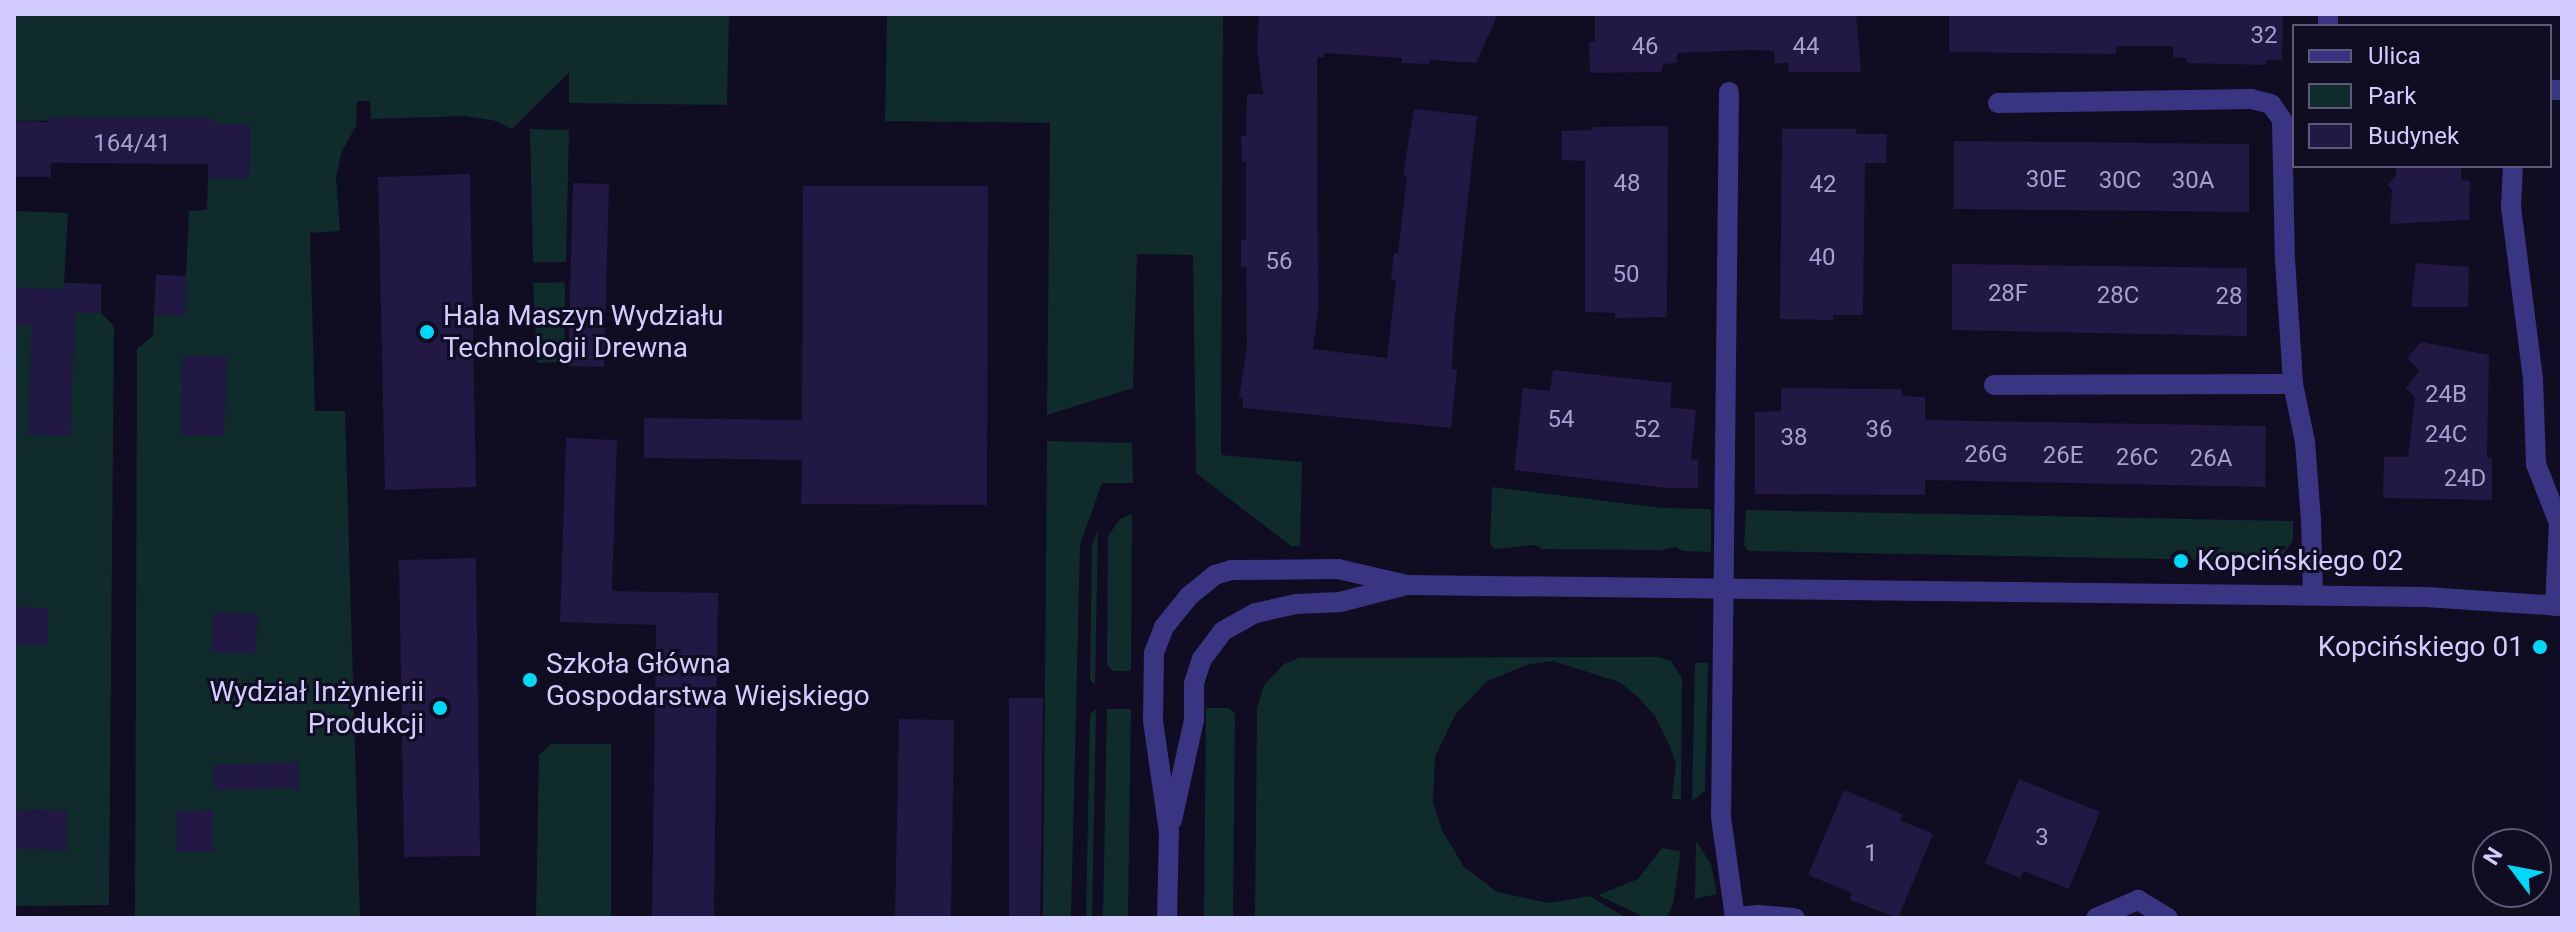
<!DOCTYPE html>
<meta charset="utf-8">
<style>
body{margin:0}
#map{position:relative;width:2576px;height:932px;overflow:hidden;background:#100c21;font-family:Roboto,sans-serif}
div>[style]{position:absolute}
.green>*{inset:0;background:#0f2b2b}
.building>*{inset:0;background:#211843}
.street>*{height:20px;margin:-10px;padding:0 10px;transform-origin:10px;border-radius:10px;background:#3a3582}
.dots>*{width:22px;height:22px;translate:-50% -50%;box-sizing:border-box;border:4px solid #100c21;border-radius:50%}
span{translate:-50% -50%;white-space:nowrap;text-align:center;line-height:1.15;-webkit-text-stroke:6px #100c21;paint-order:stroke}
.number-label{font-size:24px;color:#a69fd0}
.number-label span{-webkit-text-stroke-width:0}
.poi-label{font-size:28px;color:#d3ccff}
.left{translate:0 -50%;text-align:left}
.right{translate:-100% -50%;text-align:right}
.frame{position:absolute;inset:0;border:16px solid #d3ccff;pointer-events:none}
.legend{position:absolute;left:2292px;top:24px;width:260px;height:144px;box-sizing:border-box;background:#100c21;border:2px solid #5e597a;margin:0;padding:10px 14px;list-style:none;font-size:24px;color:#d3ccff}
.legend li{display:flex;align-items:center;gap:16px;height:40px}
.legend b{width:40px;border:2px solid #5e597a}
.north{position:absolute;left:2472px;top:828px;width:80px;height:80px;box-sizing:border-box;background:#100c21;border:2px solid #5e597a;border-radius:50%;rotate:302deg;font-size:22px;font-weight:700;line-height:32px;text-align:center;color:#d3ccff}
.north::after{content:'';display:block;margin:auto;width:28px;height:36px;background:#00d8f7;clip-path:polygon(50% 0,100% 100%,50% 72%,0 100%)}
</style>
<div id="map">
<div class="green">
<i style="clip-path:polygon(14px 14px,729px 14px,727px 105px,569px 103px,569px 73px,512px 129px,496px 121px,465px 116px,371px 119px,370px 101px,357px 101px,356px 126px,342px 151px,336px 177px,340px 231px,310px 233px,315px 411px,345px 411px,360px 918px,135px 918px,137px 349px,153px 336px,156px 275px,186px 276px,189px 211px,207px 210px,208px 178px,249px 178px,250px 125px,213px 124px,213px 119px,14px 121px)"></i>
<i style="clip-path:polygon(887px 14px,1223px 14px,1221px 455px,1302px 462px,1300px 546px,1291px 546px,1196px 473px,1193px 255px,1137px 254px,1133px 388px,1047px 415px,1050px 123px,885px 121px)"></i>
<i style="clip-path:polygon(530px 129px,569px 130px,566px 262px,533px 262px)"></i>
<i style="clip-path:polygon(14px 211px,68px 213px,64px 283px,101px 284px,101px 313px,114px 326px,109px 905px,14px 906px)"></i>
<i style="clip-path:polygon(565px 282px,564px 362px,537px 363px,533px 283px)"></i>
<i style="clip-path:polygon(1047px 441px,1132px 443px,1133px 483px,1102px 483px,1080px 545px,1071px 918px,1043px 918px)"></i>
<i style="clip-path:polygon(1492px 487px,1662px 508px,1711px 509px,1711px 552px,1683px 551px,1676px 547px,1661px 550px,1542px 549px,1535px 545px,1495px 549px,1490px 544px)"></i>
<i style="clip-path:polygon(1746px 510px,2293px 521px,2293px 540px,2282px 556px,2273px 561px,1748px 551px,1744px 545px)"></i>
<i style="clip-path:polygon(1132px 514px,1131px 671px,1113px 671px,1107px 665px,1108px 536px,1120px 519px)"></i>
<i style="clip-path:polygon(1098px 530px,1095px 685px,1090px 680px,1092px 545px)"></i>
<i style="clip-path:polygon(1658px 657px,1671px 661px,1682px 678px,1681px 799px,1672px 799px,1676px 763px,1668px 742px,1655px 716px,1639px 698px,1619px 682px,1553px 661px,1530px 664px,1487px 681px,1455px 715px,1435px 757px,1433px 803px,1442px 830px,1464px 867px,1497px 892px,1549px 903px,1590px 896px,1626px 918px,1255px 918px,1257px 708px,1264px 685px,1284px 664px,1299px 658px)"></i>
<i style="clip-path:polygon(1695px 663px,1708px 663px,1705px 791px,1692px 801px)"></i>
<i style="clip-path:polygon(1206px 708px,1229px 708px,1235px 714px,1233px 918px,1204px 918px)"></i>
<i style="clip-path:polygon(1096px 709px,1092px 918px,1086px 918px,1090px 714px)"></i>
<i style="clip-path:polygon(1107px 709px,1131px 709px,1128px 918px,1103px 918px)"></i>
<i style="clip-path:polygon(551px 744px,611px 744px,611px 918px,536px 918px,539px 755px)"></i>
<i style="clip-path:polygon(1696px 841px,1711px 864px,1717px 894px,1695px 899px)"></i>
<i style="clip-path:polygon(1662px 848px,1680px 851px,1680px 858px,1673px 904px,1666px 918px,1646px 918px,1598px 895px,1638px 879px)"></i>
</div>
<div class="building">
<i style="clip-path:polygon(1259px 14px,1498px 14px,1476px 63px,1429px 60px,1429px 64px,1402px 63px,1402px 58px,1324px 53px,1324px 57px,1317px 57px,1318px 311px,1313px 349px,1387px 358px,1396px 280px,1391px 279px,1394px 253px,1398px 253px,1407px 176px,1403px 175px,1414px 109px,1477px 116px,1454px 326px,1452px 369px,1457px 369px,1451px 428px,1243px 408px,1243px 397px,1239px 397px,1247px 347px,1246px 267px,1241px 267px,1241px 240px,1246px 240px,1246px 162px,1242px 162px,1241px 136px,1246px 135px,1247px 94px,1263px 94px,1257px 48px)"></i>
<i style="clip-path:polygon(1595px 14px,1856px 14px,1861px 72px,1789px 72px,1788px 63px,1775px 63px,1774px 51px,1750px 50px,1677px 53px,1677px 63px,1663px 64px,1661px 72px,1590px 73px,1589px 42px,1595px 42px)"></i>
<i style="clip-path:polygon(1949px 14px,2283px 14px,2282px 60px,2267px 60px,2266px 65px,2187px 63px,2186px 58px,2173px 57px,2173px 46px,2117px 46px,2116px 54px,1949px 52px)"></i>
<i style="clip-path:polygon(49px 117px,213px 118px,213px 124px,250px 124px,249px 178px,208px 178px,208px 164px,51px 163px,51px 177px,14px 177px,14px 121px,49px 122px)"></i>
<i style="clip-path:polygon(1668px 126px,1667px 317px,1615px 318px,1615px 313px,1585px 312px,1585px 161px,1562px 160px,1562px 131px,1593px 130px,1593px 127px)"></i>
<i style="clip-path:polygon(1782px 129px,1856px 129px,1857px 134px,1887px 134px,1886px 163px,1865px 163px,1863px 315px,1833px 315px,1833px 320px,1780px 319px)"></i>
<i style="clip-path:polygon(1954px 141px,2249px 144px,2249px 212px,1954px 209px)"></i>
<i style="clip-path:polygon(2396px 166px,2461px 166px,2461px 180px,2470px 181px,2469px 220px,2390px 224px,2392px 190px,2387px 185px,2396px 176px)"></i>
<i style="clip-path:polygon(470px 174px,476px 487px,385px 490px,378px 177px)"></i>
<i style="clip-path:polygon(573px 183px,609px 184px,604px 367px,568px 366px)"></i>
<i style="clip-path:polygon(803px 186px,988px 186px,987px 505px,801px 504px,802px 460px,644px 458px,644px 418px,802px 420px)"></i>
<i style="clip-path:polygon(2416px 263px,2469px 267px,2468px 307px,2411px 307px)"></i>
<i style="clip-path:polygon(1952px 264px,2247px 268px,2247px 336px,1952px 330px)"></i>
<i style="clip-path:polygon(156px 275px,186px 276px,185px 316px,155px 315px)"></i>
<i style="clip-path:polygon(64px 284px,101px 284px,101px 313px,75px 313px,70px 436px,28px 434px,32px 325px,14px 325px,14px 288px,64px 289px)"></i>
<i style="clip-path:polygon(2421px 342px,2489px 355px,2487px 458px,2492px 458px,2492px 500px,2383px 498px,2384px 457px,2408px 457px,2415px 398px,2406px 388px,2419px 371px,2407px 358px)"></i>
<i style="clip-path:polygon(183px 355px,227px 357px,224px 436px,181px 435px)"></i>
<i style="clip-path:polygon(1553px 370px,1672px 383px,1670px 407px,1696px 410px,1691px 459px,1698px 460px,1698px 488px,1667px 488px,1514px 470px,1523px 388px,1550px 391px)"></i>
<i style="clip-path:polygon(1781px 388px,1901px 389px,1902px 396px,1925px 397px,1925px 420px,2266px 426px,2265px 487px,1925px 480px,1925px 495px,1755px 494px,1755px 412px,1781px 411px)"></i>
<i style="clip-path:polygon(566px 438px,617px 440px,612px 591px,718px 593px,714px 918px,652px 918px,656px 625px,560px 622px)"></i>
<i style="clip-path:polygon(476px 558px,480px 856px,404px 857px,399px 560px)"></i>
<i style="clip-path:polygon(14px 607px,48px 608px,47px 645px,14px 645px)"></i>
<i style="clip-path:polygon(214px 612px,258px 615px,255px 654px,211px 652px)"></i>
<i style="clip-path:polygon(1009px 698px,1043px 698px,1040px 918px,1009px 918px)"></i>
<i style="clip-path:polygon(899px 719px,954px 720px,951px 918px,895px 918px)"></i>
<i style="clip-path:polygon(298px 762px,299px 788px,215px 790px,214px 765px)"></i>
<i style="clip-path:polygon(2019px 779px,2100px 812px,2069px 889px,2024px 871px,2020px 878px,1985px 863px)"></i>
<i style="clip-path:polygon(1844px 790px,1902px 814px,1900px 820px,1933px 834px,1898px 918px,1850px 900px,1852px 893px,1808px 875px)"></i>
<i style="clip-path:polygon(30px 809px,67px 810px,67px 851px,15px 848px,15px 811px)"></i>
<i style="clip-path:polygon(214px 810px,214px 851px,177px 852px,176px 811px)"></i>
</div>
<div class="street">
<i style="left:2328px;top:14px;width:12px;rotate:90deg"></i>
<i style="left:2550px;top:90px;width:12px"></i>
<i style="left:1729px;top:92px;width:725px;rotate:90.63deg"></i>
<i style="left:1721px;top:817px;width:102px;rotate:82.1deg"></i>
<i style="left:1998px;top:103px;width:253px;rotate:-0.9deg"></i>
<i style="left:2251px;top:99px;width:21px;rotate:14deg"></i>
<i style="left:2271px;top:104px;width:19px;rotate:55deg"></i>
<i style="left:2282px;top:120px;width:139px;rotate:88.8deg"></i>
<i style="left:2285px;top:259px;width:125px;rotate:86.3deg"></i>
<i style="left:2293px;top:384px;width:59px;rotate:78.3deg"></i>
<i style="left:2305px;top:442px;width:78px;rotate:85.6deg"></i>
<i style="left:2311px;top:520px;width:75px;rotate:88.5deg"></i>
<i style="left:2513px;top:166px;width:41px;rotate:92.8deg"></i>
<i style="left:2511px;top:207px;width:173px;rotate:82.7deg"></i>
<i style="left:2533px;top:379px;width:85px;rotate:88deg"></i>
<i style="left:2536px;top:464px;width:63px;rotate:68.7deg"></i>
<i style="left:2559px;top:523px;width:83px;rotate:92.8deg"></i>
<i style="left:1994px;top:385px;width:299px;rotate:-0.2deg"></i>
<i style="left:1172px;top:820px;width:102px;rotate:-77.6deg"></i>
<i style="left:1194px;top:720px;width:37px;rotate:-90deg"></i>
<i style="left:1194px;top:683px;width:25px;rotate:-72deg"></i>
<i style="left:1202px;top:659px;width:35px;rotate:-53deg"></i>
<i style="left:1223px;top:631px;width:38px;rotate:-29deg"></i>
<i style="left:1256px;top:613px;width:41px;rotate:-12.7deg"></i>
<i style="left:1296px;top:604px;width:44px;rotate:-2.6deg"></i>
<i style="left:1340px;top:602px;width:65px;rotate:-14.3deg"></i>
<i style="left:1735px;top:917px;width:24px;rotate:-5deg"></i>
<i style="left:1759px;top:915px;width:36px;rotate:5deg"></i>
<i style="left:1167px;top:918px;width:86px;rotate:-88.7deg"></i>
<i style="left:1169px;top:832px;width:112px;rotate:-98.2deg"></i>
<i style="left:1153px;top:721px;width:68px;rotate:-89.2deg"></i>
<i style="left:1154px;top:653px;width:28px;rotate:-69deg"></i>
<i style="left:1164px;top:627px;width:40px;rotate:-51deg"></i>
<i style="left:1189px;top:596px;width:33px;rotate:-39deg"></i>
<i style="left:1215px;top:575px;width:17px;rotate:-17deg"></i>
<i style="left:1231px;top:570px;width:107px;rotate:-0.5deg"></i>
<i style="left:1338px;top:569px;width:71px;rotate:13.1deg"></i>
<i style="left:1407px;top:585px;width:1019px;rotate:0.67deg"></i>
<i style="left:2426px;top:597px;width:136px;rotate:3.8deg"></i>
<i style="left:2096px;top:918px;width:46px;rotate:-23.2deg"></i>
<i style="left:2138px;top:900px;width:35px;rotate:31deg"></i>
</div>
<div class="dots">
<i style="left:427px;top:332px;background:#00d8f7"></i>
<i style="left:2181px;top:561px;background:#00d8f7"></i>
<i style="left:2540px;top:647px;background:#00d8f7"></i>
<i style="left:530px;top:680px;background:#00d8f7"></i>
<i style="left:440px;top:708px;background:#00d8f7"></i>
</div>
<div class="number-label">
<span style="left:2264px;top:36px">32</span>
<span style="left:1645px;top:47px">46</span>
<span style="left:1806px;top:47px">44</span>
<span style="left:132px;top:144px">164/41</span>
<span style="left:2046px;top:180px">30E</span>
<span style="left:2120px;top:181px">30C</span>
<span style="left:2193px;top:181px">30A</span>
<span style="left:1627px;top:184px">48</span>
<span style="left:1823px;top:185px">42</span>
<span style="left:1822px;top:258px">40</span>
<span style="left:1279px;top:262px">56</span>
<span style="left:1626px;top:275px">50</span>
<span style="left:2008px;top:294px">28F</span>
<span style="left:2118px;top:296px">28C</span>
<span style="left:2229px;top:297px">28</span>
<span style="left:2446px;top:395px">24B</span>
<span style="left:1561px;top:420px">54</span>
<span style="left:1647px;top:430px">52</span>
<span style="left:1879px;top:430px">36</span>
<span style="left:2446px;top:435px">24C</span>
<span style="left:1794px;top:438px">38</span>
<span style="left:1986px;top:455px">26G</span>
<span style="left:2063px;top:456px">26E</span>
<span style="left:2137px;top:458px">26C</span>
<span style="left:2211px;top:459px">26A</span>
<span style="left:2465px;top:479px">24D</span>
<span style="left:2042px;top:838px">3</span>
<span style="left:1871px;top:854px">1</span>
</div>
<div class="poi-label">
<span class="left" style="left:443px;top:332px">Hala Maszyn Wydziału<br>Technologii Drewna</span>
<span class="left" style="left:2197px;top:561px">Kopcińskiego 02</span>
<span class="right" style="left:2524px;top:647px">Kopcińskiego 01</span>
<span class="left" style="left:546px;top:680px">Szkoła Główna<br>Gospodarstwa Wiejskiego</span>
<span class="right" style="left:424px;top:708px">Wydział Inżynierii<br>Produkcji</span>
</div>
<div class="frame"></div>
<ul class="legend">
<li><b style="height:10px;background:#3a3582"></b>Ulica</li>
<li><b style="height:22px;background:#0f2b2b"></b>Park</li>
<li><b style="height:22px;background:#211843"></b>Budynek</li>
</ul>
<div class="north">N</div>
</div>
